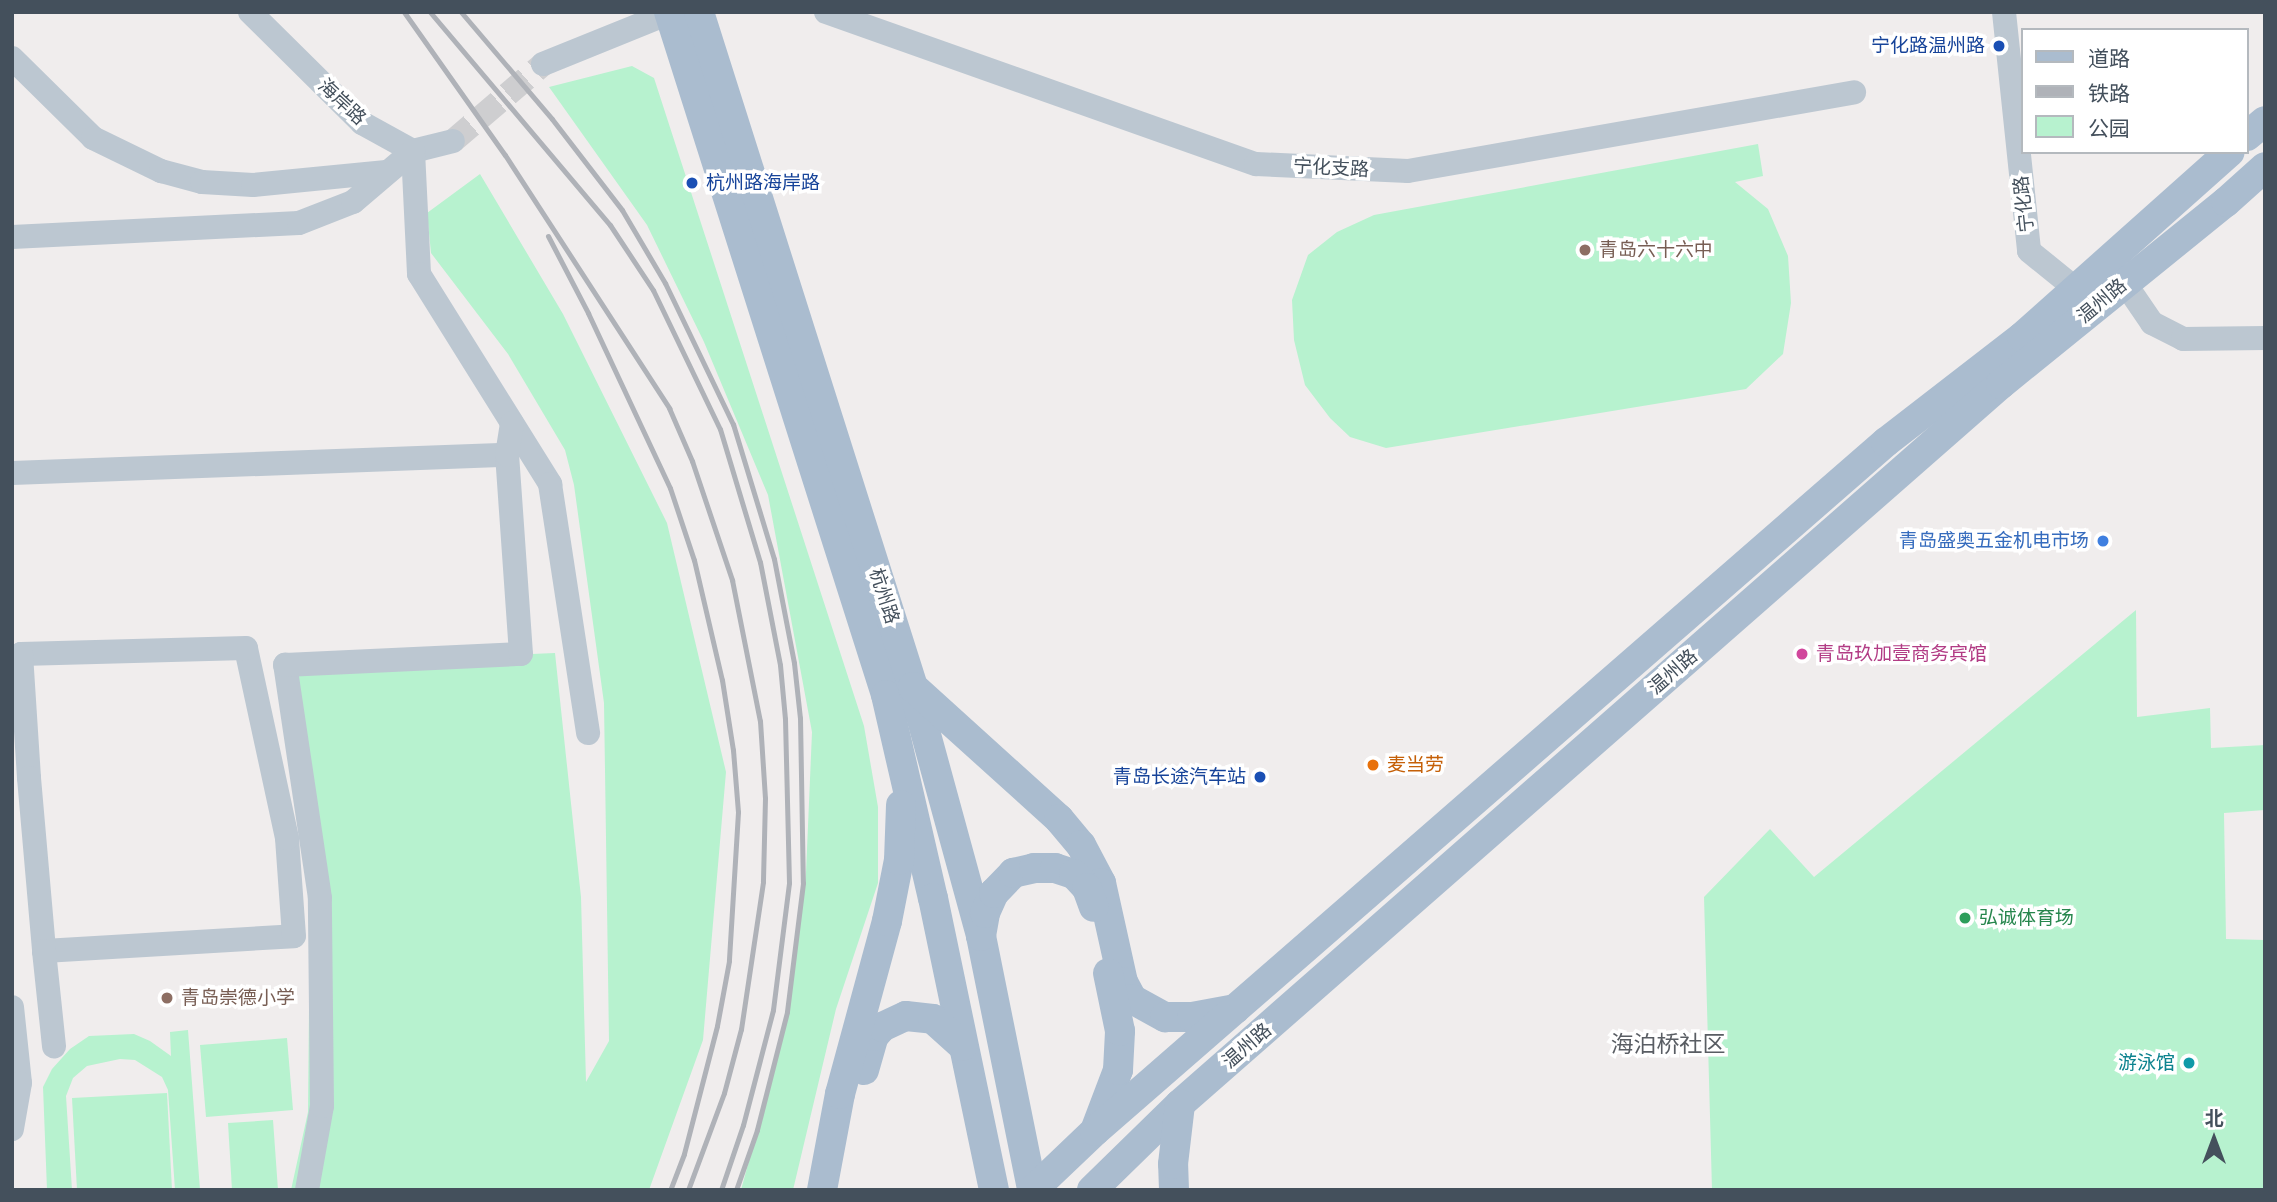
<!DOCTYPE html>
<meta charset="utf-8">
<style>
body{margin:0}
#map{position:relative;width:2277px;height:1202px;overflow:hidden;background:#f0eded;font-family:"PT Sans Narrow","Noto Sans SC",sans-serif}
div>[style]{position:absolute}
.green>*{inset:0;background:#b7f2cf}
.minor-tunnel>*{height:24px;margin-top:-12px;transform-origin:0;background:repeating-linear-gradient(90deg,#ceced0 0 24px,transparent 0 36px)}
.minor>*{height:24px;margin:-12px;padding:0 12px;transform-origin:12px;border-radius:12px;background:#bcc7d1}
.major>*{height:30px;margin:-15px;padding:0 15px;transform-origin:15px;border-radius:15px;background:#aabccf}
.rail>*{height:5px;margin:-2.5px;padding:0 2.5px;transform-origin:2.5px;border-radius:2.5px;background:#afb2b8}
.dots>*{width:19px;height:19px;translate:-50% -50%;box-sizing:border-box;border:4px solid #fff;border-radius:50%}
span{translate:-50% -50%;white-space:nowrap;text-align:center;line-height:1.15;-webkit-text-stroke:7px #fff;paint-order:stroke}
.transit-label{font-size:19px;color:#164399}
.right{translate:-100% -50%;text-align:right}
.left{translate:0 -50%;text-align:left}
.street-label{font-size:19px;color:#44505c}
.education-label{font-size:19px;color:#785e54}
.shop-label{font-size:19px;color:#366cbe}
.hotel-label{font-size:19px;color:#b23c85}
.food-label{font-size:19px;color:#c56008}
.leisure-label{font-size:19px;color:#27864d}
.culture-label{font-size:19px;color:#0d838f}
.quarter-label{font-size:23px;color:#595d63}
.frame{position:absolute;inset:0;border:14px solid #44505c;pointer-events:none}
.legend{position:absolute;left:2021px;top:28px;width:228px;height:126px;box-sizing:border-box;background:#fff;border:2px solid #b4b9be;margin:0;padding:9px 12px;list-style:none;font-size:21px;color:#44505c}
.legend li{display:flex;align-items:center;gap:14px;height:35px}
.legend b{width:35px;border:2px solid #b4b9be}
.north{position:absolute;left:2179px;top:1104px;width:70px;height:70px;-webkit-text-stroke:5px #fff;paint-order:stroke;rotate:0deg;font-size:19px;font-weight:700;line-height:28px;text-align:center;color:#44505c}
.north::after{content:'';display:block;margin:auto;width:24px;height:32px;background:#44505c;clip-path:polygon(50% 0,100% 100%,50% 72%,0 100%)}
</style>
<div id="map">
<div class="green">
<i style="clip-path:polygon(632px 66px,654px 78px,864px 726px,878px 807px,878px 883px,836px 1009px,793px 1190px,741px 1190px,786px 1024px,806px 873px,812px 732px,768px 495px,704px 342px,647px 225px,549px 87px)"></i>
<i style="clip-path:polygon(1758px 144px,1763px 176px,1735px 182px,1768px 209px,1788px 256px,1791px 303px,1783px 354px,1746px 389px,1386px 448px,1350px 437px,1330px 418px,1305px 385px,1294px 340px,1292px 300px,1308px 255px,1337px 232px,1374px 215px)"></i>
<i style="clip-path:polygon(480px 174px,563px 314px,667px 523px,726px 772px,703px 1040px,649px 1190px,291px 1190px,308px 1112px,310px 904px,285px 665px,555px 653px,581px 897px,586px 1082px,609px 1041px,604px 703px,574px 485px,565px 450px,508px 354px,431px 253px,427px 213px)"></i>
<i style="clip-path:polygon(2136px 610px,2137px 717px,2210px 708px,2211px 748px,2265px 745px,2265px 810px,2224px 813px,2226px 939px,2265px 940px,2265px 1190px,1712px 1190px,1704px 897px,1770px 829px,1814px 877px)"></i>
<i style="clip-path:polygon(188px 1030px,200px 1190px,175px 1190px,168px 1090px,162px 1077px,135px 1060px,120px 1059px,87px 1066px,73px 1078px,66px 1096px,72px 1190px,47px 1190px,43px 1087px,52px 1069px,70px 1049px,89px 1036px,134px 1034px,150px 1041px,171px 1056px,170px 1032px)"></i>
<i style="clip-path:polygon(287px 1038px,293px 1110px,206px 1117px,200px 1045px)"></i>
<i style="clip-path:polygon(167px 1093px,172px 1190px,77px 1190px,72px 1098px)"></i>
<i style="clip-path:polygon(273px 1120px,278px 1190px,232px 1190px,228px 1123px)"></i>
</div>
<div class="minor-tunnel">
<i style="left:453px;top:141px;width:118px;rotate:-40.5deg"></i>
</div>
<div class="minor">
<i style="left:250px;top:12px;width:158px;rotate:44.7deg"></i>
<i style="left:362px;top:123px;width:58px;rotate:28.8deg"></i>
<i style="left:413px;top:151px;width:41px;rotate:-14deg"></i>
<i style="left:826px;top:12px;width:456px;rotate:19.5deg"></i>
<i style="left:1256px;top:164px;width:152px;rotate:2.6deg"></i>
<i style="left:1408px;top:171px;width:453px;rotate:-10deg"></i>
<i style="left:2004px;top:12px;width:240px;rotate:84deg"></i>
<i style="left:2029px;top:251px;width:60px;rotate:39deg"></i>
<i style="left:12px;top:58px;width:114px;rotate:44.6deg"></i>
<i style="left:93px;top:138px;width:76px;rotate:25.9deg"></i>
<i style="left:161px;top:171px;width:42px;rotate:15deg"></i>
<i style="left:202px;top:182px;width:51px;rotate:3.4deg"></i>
<i style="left:253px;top:185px;width:134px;rotate:-5.6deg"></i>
<i style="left:543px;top:64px;width:139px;rotate:-22deg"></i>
<i style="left:413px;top:151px;width:123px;rotate:87.2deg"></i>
<i style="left:419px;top:274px;width:248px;rotate:58deg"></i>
<i style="left:550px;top:484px;width:252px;rotate:81.3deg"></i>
<i style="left:12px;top:237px;width:287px;rotate:-2.8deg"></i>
<i style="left:299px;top:223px;width:58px;rotate:-21.3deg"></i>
<i style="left:353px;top:202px;width:79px;rotate:-40.4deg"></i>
<i style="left:2124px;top:282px;width:50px;rotate:55.7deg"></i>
<i style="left:2152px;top:323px;width:35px;rotate:27deg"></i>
<i style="left:2183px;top:339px;width:82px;rotate:-0.7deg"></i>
<i style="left:12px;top:473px;width:495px;rotate:-2.1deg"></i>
<i style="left:44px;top:951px;width:250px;rotate:-3.4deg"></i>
<i style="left:294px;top:936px;width:98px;rotate:-94.1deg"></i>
<i style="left:287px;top:838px;width:194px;rotate:-102.2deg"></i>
<i style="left:246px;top:648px;width:225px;rotate:178.5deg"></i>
<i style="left:21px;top:654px;width:124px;rotate:86.3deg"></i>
<i style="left:29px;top:778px;width:174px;rotate:85deg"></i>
<i style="left:44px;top:951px;width:96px;rotate:84deg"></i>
<i style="left:12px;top:1007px;width:76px;rotate:84deg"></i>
<i style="left:20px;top:1083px;width:47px;rotate:99.9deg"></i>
<i style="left:307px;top:1190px;width:85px;rotate:-79.9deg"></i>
<i style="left:322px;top:1106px;width:208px;rotate:-90.6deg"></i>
<i style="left:320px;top:898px;width:236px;rotate:-98.5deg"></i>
<i style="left:285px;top:665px;width:236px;rotate:-2.7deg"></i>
<i style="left:521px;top:654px;width:199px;rotate:-94deg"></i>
<i style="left:507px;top:455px;width:32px;rotate:-81deg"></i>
</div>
<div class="major">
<i style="left:669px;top:12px;width:717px;rotate:72.37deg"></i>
<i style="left:886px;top:695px;width:208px;rotate:77deg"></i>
<i style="left:933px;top:898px;width:298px;rotate:78.2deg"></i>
<i style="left:699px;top:12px;width:708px;rotate:72.41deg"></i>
<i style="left:913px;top:687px;width:258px;rotate:74.7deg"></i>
<i style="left:981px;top:936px;width:259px;rotate:78.6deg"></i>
<i style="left:2247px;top:136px;width:23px;rotate:-40deg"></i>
<i style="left:913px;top:687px;width:197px;rotate:42.1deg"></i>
<i style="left:1059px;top:819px;width:34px;rotate:50deg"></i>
<i style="left:1081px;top:845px;width:43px;rotate:62.2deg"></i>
<i style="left:1101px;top:883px;width:101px;rotate:77.5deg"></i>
<i style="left:1123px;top:982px;width:19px;rotate:62deg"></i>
<i style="left:1132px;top:999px;width:38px;rotate:29deg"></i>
<i style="left:1165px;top:1017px;width:27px"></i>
<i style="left:1192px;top:1017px;width:44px;rotate:-10.5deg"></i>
<i style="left:981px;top:936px;width:23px;rotate:-80deg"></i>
<i style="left:985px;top:913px;width:22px;rotate:-66deg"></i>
<i style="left:994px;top:893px;width:28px;rotate:-46deg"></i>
<i style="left:1013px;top:873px;width:22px;rotate:-13deg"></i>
<i style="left:1034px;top:868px;width:21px"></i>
<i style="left:1055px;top:868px;width:20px;rotate:18deg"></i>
<i style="left:1074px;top:874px;width:19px;rotate:47deg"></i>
<i style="left:1087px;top:888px;width:20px;rotate:70deg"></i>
<i style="left:864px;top:1070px;width:35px;rotate:-74deg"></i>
<i style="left:874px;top:1036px;width:12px;rotate:-48deg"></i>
<i style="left:882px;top:1027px;width:26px;rotate:-25deg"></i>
<i style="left:906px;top:1016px;width:27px;rotate:6deg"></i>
<i style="left:933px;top:1019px;width:40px;rotate:42deg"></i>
<i style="left:1096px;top:1128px;width:62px;rotate:-69.2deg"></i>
<i style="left:1118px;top:1070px;width:39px;rotate:-87deg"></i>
<i style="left:1120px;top:1031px;width:59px;rotate:-101.7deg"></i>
<i style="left:822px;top:1190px;width:98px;rotate:-79.4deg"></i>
<i style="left:840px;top:1094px;width:179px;rotate:-74.8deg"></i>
<i style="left:887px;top:921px;width:62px;rotate:-78.9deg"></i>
<i style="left:899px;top:860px;width:55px;rotate:-87.9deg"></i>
<i style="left:1033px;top:1190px;width:86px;rotate:-43.6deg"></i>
<i style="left:1095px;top:1131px;width:1049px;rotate:-41.06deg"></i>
<i style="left:1886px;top:442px;width:172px;rotate:-37.7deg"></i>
<i style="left:2022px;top:337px;width:278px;rotate:-41.7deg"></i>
<i style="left:1092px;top:1190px;width:123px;rotate:-44.3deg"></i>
<i style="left:1180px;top:1104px;width:1092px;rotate:-41.25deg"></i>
<i style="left:2001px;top:384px;width:289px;rotate:-39deg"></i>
<i style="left:2226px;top:202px;width:52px;rotate:-41.9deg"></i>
<i style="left:1174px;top:1190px;width:26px;rotate:-92deg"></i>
<i style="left:1173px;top:1164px;width:60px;rotate:-83.3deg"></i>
</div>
<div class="rail">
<i style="left:404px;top:12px;width:175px;rotate:54.8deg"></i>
<i style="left:505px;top:155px;width:302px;rotate:57deg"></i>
<i style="left:669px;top:408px;width:58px;rotate:66.5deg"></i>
<i style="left:692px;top:461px;width:126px;rotate:71.4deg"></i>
<i style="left:732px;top:580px;width:144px;rotate:78.8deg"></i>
<i style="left:760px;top:721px;width:77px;rotate:86.3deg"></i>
<i style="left:765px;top:798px;width:84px;rotate:91.4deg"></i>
<i style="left:763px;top:882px;width:149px;rotate:98.5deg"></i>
<i style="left:741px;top:1029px;width:66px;rotate:104.9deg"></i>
<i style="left:724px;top:1093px;width:103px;rotate:110.4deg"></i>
<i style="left:430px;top:12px;width:279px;rotate:49.8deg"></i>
<i style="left:610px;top:225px;width:78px;rotate:56.5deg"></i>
<i style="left:653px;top:290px;width:154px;rotate:64.3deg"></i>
<i style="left:720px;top:429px;width:139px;rotate:73.3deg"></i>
<i style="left:760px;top:562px;width:105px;rotate:79deg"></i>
<i style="left:780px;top:665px;width:54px;rotate:84.7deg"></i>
<i style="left:785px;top:719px;width:164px;rotate:88.6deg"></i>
<i style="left:789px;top:883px;width:128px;rotate:97.2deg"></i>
<i style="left:773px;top:1010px;width:119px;rotate:104.6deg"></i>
<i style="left:743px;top:1125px;width:69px;rotate:108.7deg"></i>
<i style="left:461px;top:12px;width:140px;rotate:49.6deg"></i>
<i style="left:552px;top:119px;width:115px;rotate:52.4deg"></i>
<i style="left:622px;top:210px;width:85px;rotate:59.5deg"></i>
<i style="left:665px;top:283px;width:157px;rotate:64.3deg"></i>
<i style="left:733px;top:424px;width:141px;rotate:73.1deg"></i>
<i style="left:774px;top:559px;width:106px;rotate:79.1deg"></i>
<i style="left:794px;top:663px;width:55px;rotate:83.8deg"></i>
<i style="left:800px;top:718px;width:165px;rotate:89deg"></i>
<i style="left:803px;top:883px;width:130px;rotate:97.1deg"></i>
<i style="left:787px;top:1012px;width:122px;rotate:104.3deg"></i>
<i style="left:757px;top:1130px;width:64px;rotate:109.3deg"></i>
<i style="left:548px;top:236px;width:87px;rotate:62.5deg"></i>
<i style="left:588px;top:313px;width:193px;rotate:64.9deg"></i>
<i style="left:670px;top:488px;width:76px;rotate:71.6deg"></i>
<i style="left:694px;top:560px;width:123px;rotate:76.9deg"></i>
<i style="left:722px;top:680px;width:71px;rotate:81.1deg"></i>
<i style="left:733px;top:750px;width:62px;rotate:85.4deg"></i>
<i style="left:738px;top:812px;width:149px;rotate:93.5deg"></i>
<i style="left:729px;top:961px;width:66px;rotate:100.5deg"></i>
<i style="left:717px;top:1026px;width:132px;rotate:104.5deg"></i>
<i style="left:684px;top:1154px;width:39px;rotate:111deg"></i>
</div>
<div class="dots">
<i style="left:1999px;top:46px;background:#1a4fb4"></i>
<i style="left:692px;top:183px;background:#1a4fb4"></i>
<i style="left:1585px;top:250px;background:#8d6e63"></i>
<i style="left:2103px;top:541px;background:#3f7fe0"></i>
<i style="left:1802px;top:654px;background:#d1479c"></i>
<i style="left:1373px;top:765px;background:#e8710a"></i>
<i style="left:1260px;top:777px;background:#1a4fb4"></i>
<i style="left:1965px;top:918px;background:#2e9e5b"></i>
<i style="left:167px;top:998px;background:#8d6e63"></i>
<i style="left:2189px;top:1063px;background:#0f9aa8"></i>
</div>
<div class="transit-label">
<span class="right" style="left:1985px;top:46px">宁化路温州路</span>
<span class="left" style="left:706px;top:183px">杭州路海岸路</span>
<span class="right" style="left:1246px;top:777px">青岛长途汽车站</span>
</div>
<div class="street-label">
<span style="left:342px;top:102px;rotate:43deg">海岸路</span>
<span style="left:1331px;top:168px;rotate:3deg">宁化支路</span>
<span style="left:2024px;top:204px;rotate:-96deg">宁化路</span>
<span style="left:2102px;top:301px;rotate:-40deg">温州路</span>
<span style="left:884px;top:596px;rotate:72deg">杭州路</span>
<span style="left:1673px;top:672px;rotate:-41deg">温州路</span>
<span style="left:1247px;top:1046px;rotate:-41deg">温州路</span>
</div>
<div class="education-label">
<span class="left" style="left:1599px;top:250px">青岛六十六中</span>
<span class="left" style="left:181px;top:998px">青岛崇德小学</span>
</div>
<div class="shop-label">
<span class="right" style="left:2089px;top:541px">青岛盛奥五金机电市场</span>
</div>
<div class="hotel-label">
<span class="left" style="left:1816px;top:654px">青岛玖加壹商务宾馆</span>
</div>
<div class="food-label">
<span class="left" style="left:1387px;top:765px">麦当劳</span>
</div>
<div class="leisure-label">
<span class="left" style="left:1979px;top:918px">弘诚体育场</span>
</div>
<div class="culture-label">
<span class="right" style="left:2175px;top:1063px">游泳馆</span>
</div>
<div class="quarter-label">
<span style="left:1668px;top:1044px">海泊桥社区</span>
</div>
<div class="frame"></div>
<ul class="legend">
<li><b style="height:9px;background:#aabccf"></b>道路</li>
<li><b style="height:9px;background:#afb2b8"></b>铁路</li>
<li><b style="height:19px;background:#b7f2cf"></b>公园</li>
</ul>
<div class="north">北</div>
</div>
